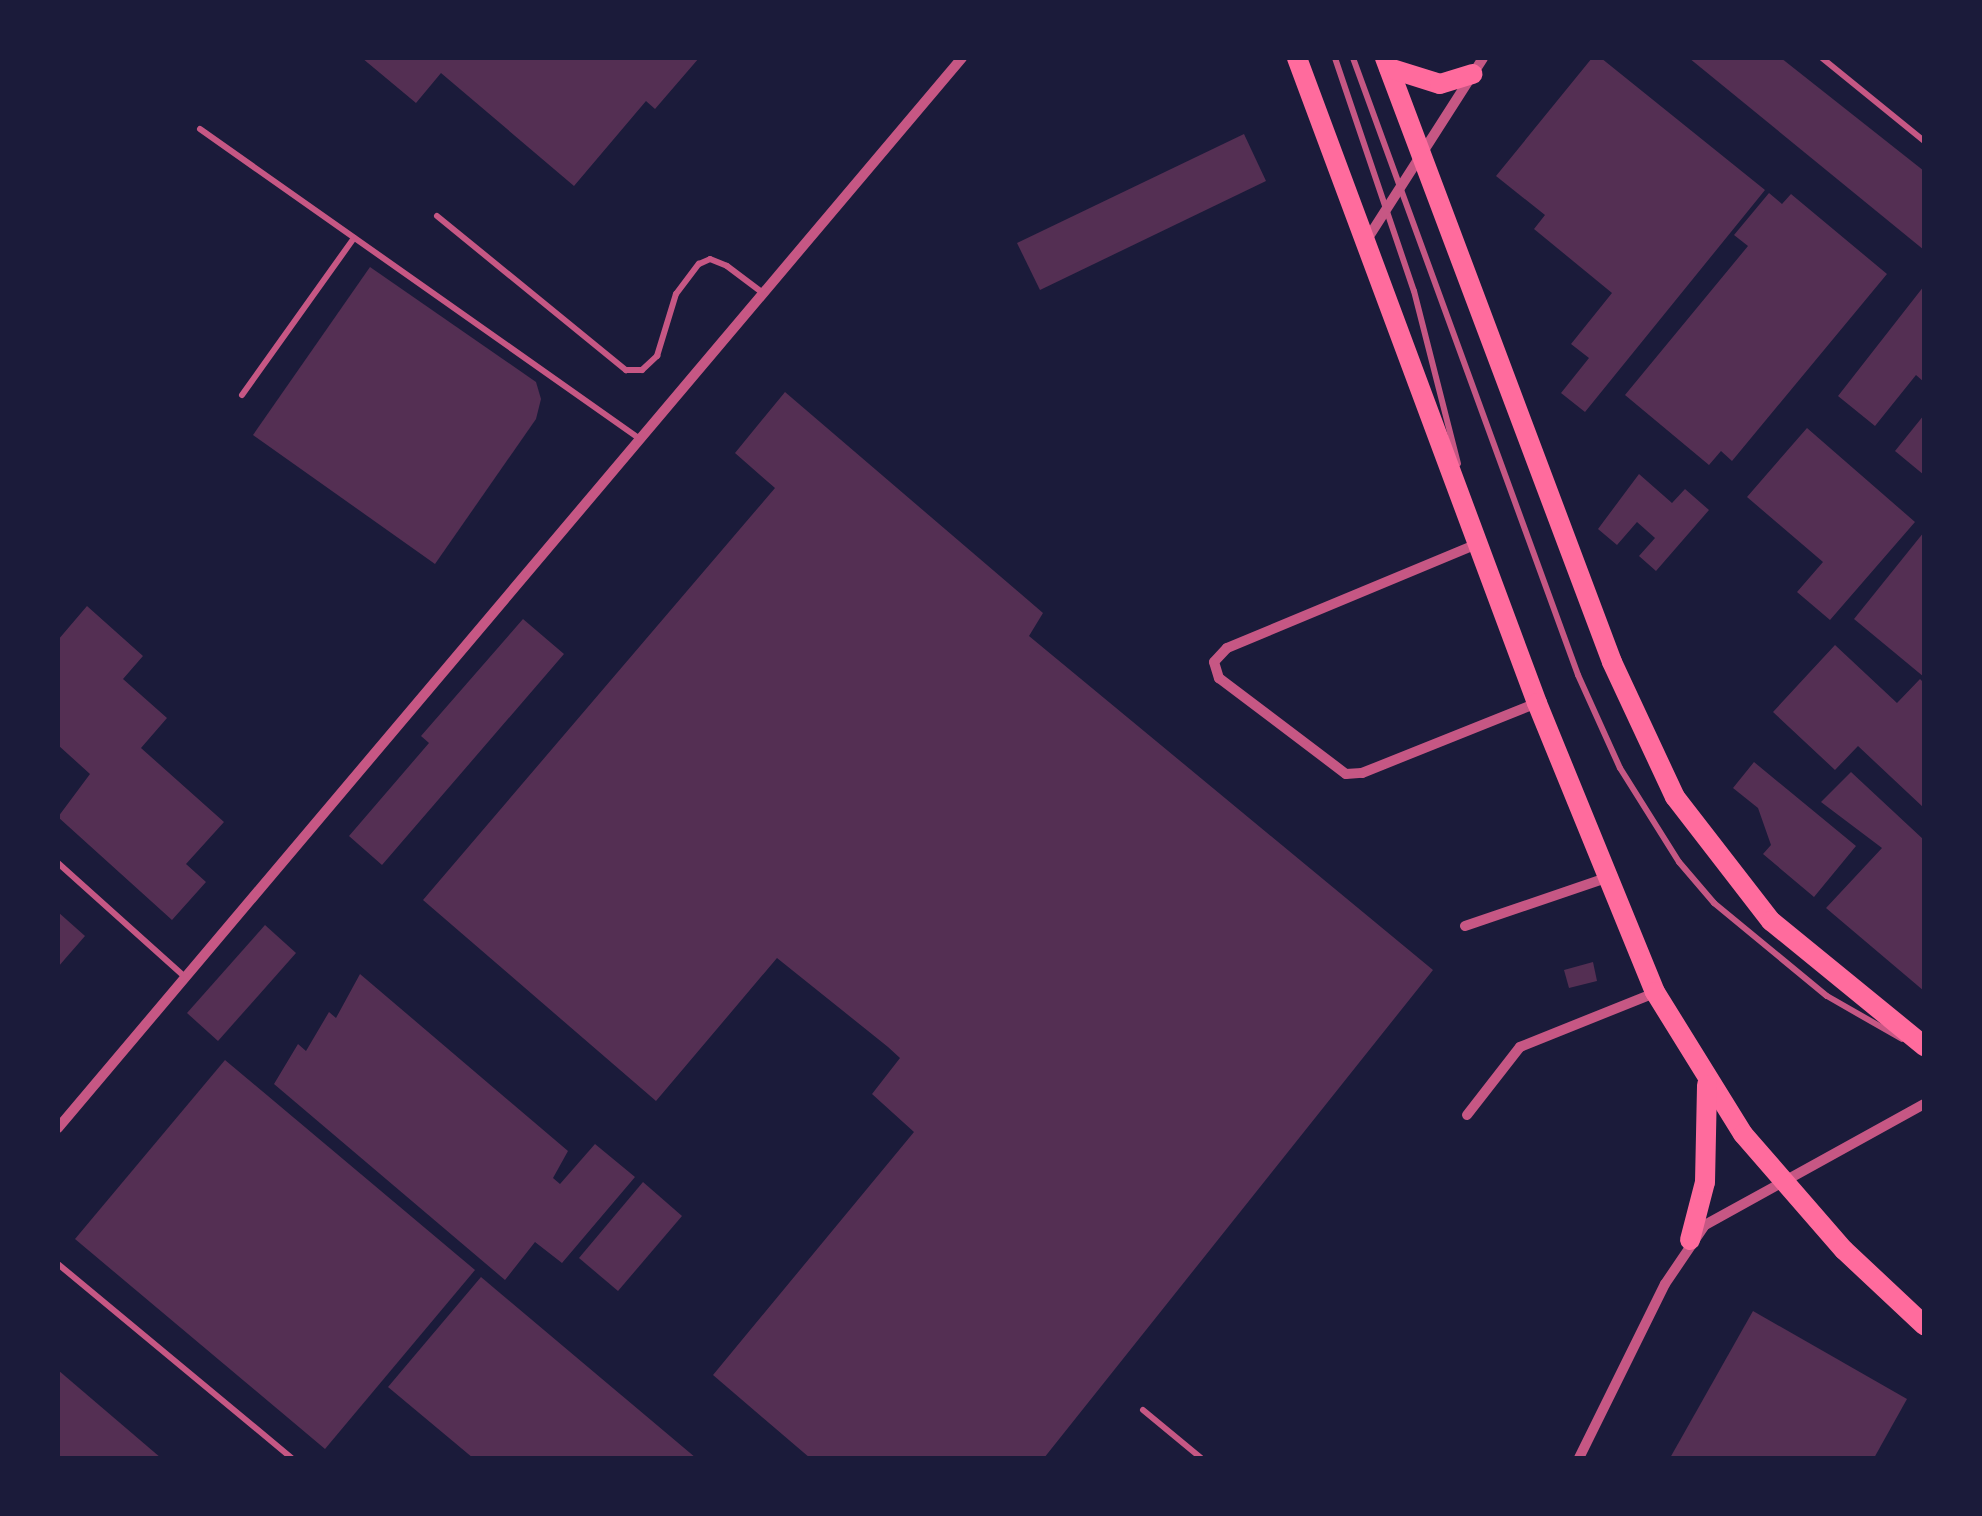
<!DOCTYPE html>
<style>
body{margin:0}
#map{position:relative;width:1982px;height:1516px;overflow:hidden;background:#1b1b3a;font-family:Commissioner,sans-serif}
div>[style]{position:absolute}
.building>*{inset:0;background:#542f53}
.service>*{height:6px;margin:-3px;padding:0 3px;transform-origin:3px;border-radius:3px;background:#c65784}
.minor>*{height:10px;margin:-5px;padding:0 5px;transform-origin:5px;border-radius:5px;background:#c65784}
.primary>*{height:20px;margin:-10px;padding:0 10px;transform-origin:10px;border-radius:10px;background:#ff6b9d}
span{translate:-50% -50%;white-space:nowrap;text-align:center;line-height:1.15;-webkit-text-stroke:8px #1b1b3a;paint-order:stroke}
.frame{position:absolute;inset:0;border:60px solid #1b1b3a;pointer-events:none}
</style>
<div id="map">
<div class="building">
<i style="clip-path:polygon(362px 58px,699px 58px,655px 109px,646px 101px,574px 186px,441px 73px,416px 103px)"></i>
<i style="clip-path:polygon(1592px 58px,1601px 58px,1765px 190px,1585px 412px,1561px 393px,1589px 358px,1571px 344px,1612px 293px,1534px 229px,1545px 215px,1496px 176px)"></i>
<i style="clip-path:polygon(1689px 58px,1781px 58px,1924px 171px,1924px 250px)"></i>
<i style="clip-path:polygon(1244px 134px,1266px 181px,1040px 290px,1017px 243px)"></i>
<i style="clip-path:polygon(1769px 193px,1782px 204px,1791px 194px,1887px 274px,1732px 461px,1721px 451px,1709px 465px,1625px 395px,1748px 246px,1734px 235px)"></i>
<i style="clip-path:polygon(370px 267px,536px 382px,541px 399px,536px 419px,435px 564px,253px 435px)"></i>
<i style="clip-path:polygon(1924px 286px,1924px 382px,1916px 375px,1875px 426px,1838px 396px)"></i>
<i style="clip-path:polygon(785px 392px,1043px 613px,1029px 636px,1433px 970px,1044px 1458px,810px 1458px,713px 1375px,914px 1132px,872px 1094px,900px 1058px,888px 1047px,777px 958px,656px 1101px,423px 900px,775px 488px,735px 453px)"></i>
<i style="clip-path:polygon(1924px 415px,1924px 475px,1895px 451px)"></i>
<i style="clip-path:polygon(1807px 428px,1915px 522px,1830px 620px,1797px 592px,1823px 562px,1747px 497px)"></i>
<i style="clip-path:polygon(1639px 474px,1672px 503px,1685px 489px,1709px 510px,1656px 571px,1639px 556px,1655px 538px,1637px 522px,1617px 545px,1598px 529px)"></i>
<i style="clip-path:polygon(1924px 532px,1924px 677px,1854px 619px)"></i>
<i style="clip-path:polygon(87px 606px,143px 656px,123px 679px,167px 718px,141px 748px,224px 822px,186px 864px,206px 882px,172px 920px,58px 817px,90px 774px,58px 745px,58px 640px)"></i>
<i style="clip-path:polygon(523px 619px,564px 654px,382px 865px,349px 836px,429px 743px,421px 736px)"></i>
<i style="clip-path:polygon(1835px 645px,1897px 703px,1920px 679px,1924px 683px,1924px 808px,1858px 746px,1835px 770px,1773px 712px)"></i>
<i style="clip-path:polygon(1754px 762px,1856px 846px,1814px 897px,1763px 854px,1771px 845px,1758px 808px,1733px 788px)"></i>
<i style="clip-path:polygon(1851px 772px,1924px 840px,1924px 991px,1826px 908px,1882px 848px,1821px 802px)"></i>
<i style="clip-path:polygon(58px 912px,85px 936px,58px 967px)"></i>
<i style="clip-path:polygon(265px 925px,296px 953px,218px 1041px,187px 1013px)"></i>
<i style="clip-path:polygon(1593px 962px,1597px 981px,1569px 988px,1564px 970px)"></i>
<i style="clip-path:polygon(360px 974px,568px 1151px,553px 1178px,560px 1184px,595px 1144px,635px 1177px,562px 1263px,535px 1242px,505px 1280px,274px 1084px,298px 1044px,306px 1051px,329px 1012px,336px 1018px)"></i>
<i style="clip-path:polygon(225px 1060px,475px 1270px,325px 1449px,75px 1239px)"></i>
<i style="clip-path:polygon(643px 1182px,682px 1216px,618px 1291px,579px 1258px)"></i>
<i style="clip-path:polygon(481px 1277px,696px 1458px,473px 1458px,388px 1387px)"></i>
<i style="clip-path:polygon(1753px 1311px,1907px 1399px,1874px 1458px,1670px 1458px)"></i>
<i style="clip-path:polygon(58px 1370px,161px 1458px,58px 1458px)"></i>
</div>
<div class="service">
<i style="left:1335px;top:58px;width:246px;rotate:71.3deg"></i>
<i style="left:1414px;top:291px;width:178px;rotate:75.7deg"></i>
<i style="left:1353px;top:58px;width:657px;rotate:69.96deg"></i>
<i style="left:1578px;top:675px;width:102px;rotate:65.7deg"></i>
<i style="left:1620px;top:768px;width:111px;rotate:57.9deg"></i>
<i style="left:1679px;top:862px;width:54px;rotate:49.5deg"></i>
<i style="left:1714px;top:903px;width:146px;rotate:39.5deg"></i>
<i style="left:1827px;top:996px;width:86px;rotate:29.8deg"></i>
<i style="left:1822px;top:58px;width:132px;rotate:39.1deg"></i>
<i style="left:200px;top:129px;width:538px;rotate:35.17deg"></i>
<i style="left:437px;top:216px;width:244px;rotate:39.2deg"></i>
<i style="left:626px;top:370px;width:16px"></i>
<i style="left:642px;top:370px;width:21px;rotate:-43deg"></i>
<i style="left:657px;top:356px;width:65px;rotate:-73deg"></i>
<i style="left:676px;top:294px;width:38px;rotate:-53deg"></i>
<i style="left:699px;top:264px;width:12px;rotate:-24deg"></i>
<i style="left:710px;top:259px;width:18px;rotate:22deg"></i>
<i style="left:727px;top:266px;width:45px;rotate:36.9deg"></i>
<i style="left:242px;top:395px;width:193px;rotate:-54.5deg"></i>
<i style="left:58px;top:863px;width:171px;rotate:41.9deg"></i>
<i style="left:58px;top:1264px;width:304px;rotate:39.7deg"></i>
<i style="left:1143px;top:1410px;width:75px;rotate:39.6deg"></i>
</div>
<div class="minor">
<i style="left:1366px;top:241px;width:217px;rotate:-57.4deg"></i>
<i style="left:1477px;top:544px;width:271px;rotate:157.4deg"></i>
<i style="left:1227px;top:648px;width:19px;rotate:133deg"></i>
<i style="left:1214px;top:662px;width:17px;rotate:73deg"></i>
<i style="left:1219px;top:678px;width:159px;rotate:37.1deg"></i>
<i style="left:1346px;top:774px;width:16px;rotate:-4deg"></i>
<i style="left:1362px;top:773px;width:188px;rotate:-21.8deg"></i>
<i style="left:1465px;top:926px;width:149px;rotate:-18.8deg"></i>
<i style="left:1467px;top:1115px;width:86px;rotate:-52.1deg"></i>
<i style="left:1520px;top:1047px;width:144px;rotate:-21.9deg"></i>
<i style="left:58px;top:1128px;width:1401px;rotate:-49.81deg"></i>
<i style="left:1579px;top:1458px;width:194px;rotate:-63.7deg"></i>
<i style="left:1665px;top:1284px;width:71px;rotate:-55.9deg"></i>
<i style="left:1705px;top:1225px;width:250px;rotate:-28.9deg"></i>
</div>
<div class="primary">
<i style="left:1297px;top:58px;width:688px;rotate:69.59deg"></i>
<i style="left:1537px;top:703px;width:312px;rotate:67.8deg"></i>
<i style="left:1655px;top:992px;width:167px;rotate:58.2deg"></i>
<i style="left:1743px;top:1134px;width:154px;rotate:49deg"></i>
<i style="left:1844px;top:1250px;width:110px;rotate:43.2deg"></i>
<i style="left:1385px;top:58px;width:645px;rotate:69.4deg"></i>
<i style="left:1612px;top:662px;width:149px;rotate:65deg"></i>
<i style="left:1675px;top:797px;width:157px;rotate:52.3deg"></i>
<i style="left:1771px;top:921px;width:198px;rotate:39.2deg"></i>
<i style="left:1389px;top:68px;width:53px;rotate:17.4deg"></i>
<i style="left:1440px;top:84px;width:34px;rotate:-17deg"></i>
<i style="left:1690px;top:1240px;width:60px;rotate:-75.5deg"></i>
<i style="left:1705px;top:1182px;width:97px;rotate:-88.8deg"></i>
</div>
<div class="frame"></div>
</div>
